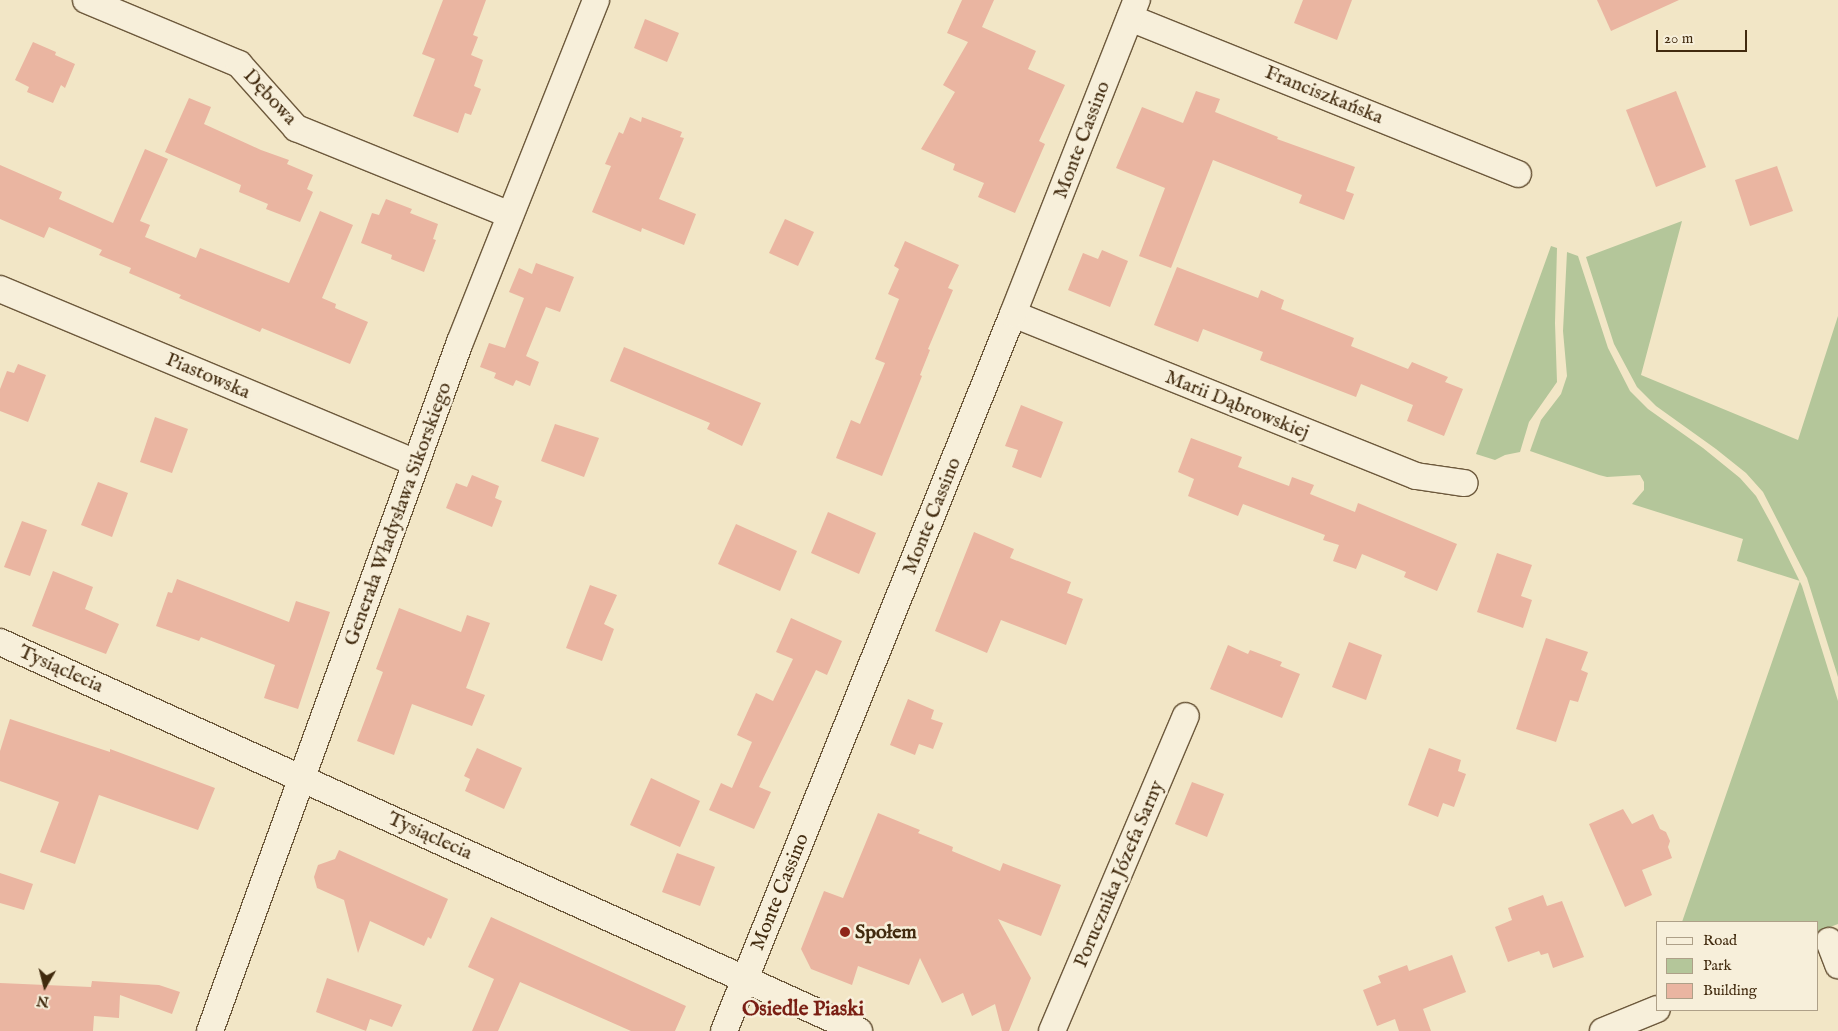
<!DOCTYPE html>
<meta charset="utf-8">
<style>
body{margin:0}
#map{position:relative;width:1838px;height:1031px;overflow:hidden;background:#f2e6c6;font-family:"IM FELL English",serif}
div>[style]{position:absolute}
.green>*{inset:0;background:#b4c69a}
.building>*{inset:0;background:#eab5a1}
.roads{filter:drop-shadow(1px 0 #6d593c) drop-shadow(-1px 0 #6d593c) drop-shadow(0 1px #6d593c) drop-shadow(0 -1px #6d593c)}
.minor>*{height:26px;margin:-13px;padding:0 13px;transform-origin:13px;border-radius:13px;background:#f7efda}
.dots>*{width:14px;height:14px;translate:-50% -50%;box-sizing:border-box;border:2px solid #f7efda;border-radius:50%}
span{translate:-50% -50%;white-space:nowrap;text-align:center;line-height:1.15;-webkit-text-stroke:5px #f7efda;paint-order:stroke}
.street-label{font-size:20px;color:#412a0e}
.poi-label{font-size:20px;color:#412a0e;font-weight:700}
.left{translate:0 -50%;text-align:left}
.neighbourhood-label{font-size:21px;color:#7a1f14;font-weight:700}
.legend{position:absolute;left:1656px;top:921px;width:162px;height:90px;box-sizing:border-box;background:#f7efda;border:1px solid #aea088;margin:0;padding:6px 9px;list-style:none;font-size:15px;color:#412a0e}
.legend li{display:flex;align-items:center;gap:10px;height:25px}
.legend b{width:25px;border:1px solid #aea088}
.north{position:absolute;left:20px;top:961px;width:50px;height:50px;-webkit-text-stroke:4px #f7efda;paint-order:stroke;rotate:188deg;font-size:14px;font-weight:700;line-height:20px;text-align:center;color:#412a0e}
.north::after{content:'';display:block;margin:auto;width:18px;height:22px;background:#412a0e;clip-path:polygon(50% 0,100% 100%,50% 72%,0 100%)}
.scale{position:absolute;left:1656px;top:30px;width:91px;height:22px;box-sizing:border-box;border:2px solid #412a0e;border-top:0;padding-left:6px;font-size:15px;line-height:18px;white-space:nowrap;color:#412a0e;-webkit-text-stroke:4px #f7efda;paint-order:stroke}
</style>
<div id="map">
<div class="green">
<i style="clip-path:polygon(1682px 221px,1641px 375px,1798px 440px,1838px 316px,1838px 677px,1807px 578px,1763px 492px,1746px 473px,1716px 449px,1656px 406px,1637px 387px,1614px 344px,1586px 257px)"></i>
<i style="clip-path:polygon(1551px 246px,1557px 248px,1555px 323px,1557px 382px,1529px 422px,1520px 452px,1505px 455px,1495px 460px,1476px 454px)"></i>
<i style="clip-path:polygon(1567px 252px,1578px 256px,1608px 348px,1630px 391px,1648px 409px,1703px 448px,1740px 478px,1756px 496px,1773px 527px,1802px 586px,1838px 701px,1838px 924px,1817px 932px,1817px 922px,1682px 922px,1800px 581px,1737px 561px,1743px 539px,1632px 504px,1644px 490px,1644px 482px,1640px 475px,1607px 477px,1599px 475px,1530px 451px,1541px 420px,1561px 394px,1567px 376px,1563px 331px)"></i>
</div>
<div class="building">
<i style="clip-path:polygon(443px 0,486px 0,473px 35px,478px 37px,471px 55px,483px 60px,474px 86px,481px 89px,471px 115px,465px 113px,458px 133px,413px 116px,435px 59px,422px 54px)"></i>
<i style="clip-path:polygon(962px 0,994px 0,982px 27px,1036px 51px,1028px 69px,1065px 85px,1039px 141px,1045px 144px,1015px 213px,978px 197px,984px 183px,953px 170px,955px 164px,921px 149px,955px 92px,943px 85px,968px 42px,947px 33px)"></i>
<i style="clip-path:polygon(1303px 0,1352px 0,1337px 40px,1294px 23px)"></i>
<i style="clip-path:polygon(1597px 0,1679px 0,1611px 31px)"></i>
<i style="clip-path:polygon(645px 19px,679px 33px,667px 62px,634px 48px)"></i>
<i style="clip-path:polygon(33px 42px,56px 52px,55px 55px,75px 64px,65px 88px,61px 85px,53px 103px,27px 92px,29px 87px,15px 80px)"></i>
<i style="clip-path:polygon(1196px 91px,1220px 99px,1215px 112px,1278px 137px,1277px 139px,1355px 167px,1346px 191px,1354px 194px,1344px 220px,1299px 203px,1302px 195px,1213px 160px,1171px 268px,1139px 256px,1165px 188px,1116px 168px,1142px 107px,1183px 123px)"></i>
<i style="clip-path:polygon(1676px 91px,1706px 167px,1656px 187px,1626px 110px)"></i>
<i style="clip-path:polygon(189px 98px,211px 107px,204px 124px,261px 150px,289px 160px,287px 164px,313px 175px,307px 189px,313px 192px,300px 222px,266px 209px,268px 204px,239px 192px,241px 185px,165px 152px)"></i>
<i style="clip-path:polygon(630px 117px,641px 122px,642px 117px,682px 132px,680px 137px,684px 138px,680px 148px,659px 199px,696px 214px,684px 245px,642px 228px,641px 232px,592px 212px,611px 166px,605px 164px,619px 132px,623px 134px)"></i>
<i style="clip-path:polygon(145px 149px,168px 159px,140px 221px,150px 225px,145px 237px,196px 258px,200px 248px,289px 283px,320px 211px,353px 225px,322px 298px,336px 304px,335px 308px,368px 322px,350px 364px,262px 328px,260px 332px,179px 298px,181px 295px,129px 273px,131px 268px,99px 255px,102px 250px,49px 227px,44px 238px,0 219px,0 165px,62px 192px,59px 199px,113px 223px)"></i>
<i style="clip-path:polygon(1777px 166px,1793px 211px,1750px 226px,1735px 180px)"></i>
<i style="clip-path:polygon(386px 199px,412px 209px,410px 213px,438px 224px,433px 239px,436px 240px,424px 272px,391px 259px,392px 255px,361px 243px,372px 213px,379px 215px)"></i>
<i style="clip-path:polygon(785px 219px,814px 232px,798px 266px,769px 253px)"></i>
<i style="clip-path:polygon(905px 241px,959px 265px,948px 288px,953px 290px,928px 349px,930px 350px,920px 375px,922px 376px,882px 476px,836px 458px,851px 420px,860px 424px,885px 363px,875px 359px,899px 299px,888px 294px,899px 269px,894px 266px)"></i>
<i style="clip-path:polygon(1102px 250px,1128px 261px,1110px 307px,1068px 290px,1083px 253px,1098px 259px)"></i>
<i style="clip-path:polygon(536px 263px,574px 277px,560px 312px,546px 307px,526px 356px,539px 362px,530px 386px,516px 380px,513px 386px,494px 378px,496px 373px,480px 367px,489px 343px,505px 348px,524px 298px,509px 292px,519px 268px,532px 274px)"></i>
<i style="clip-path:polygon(1177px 267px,1258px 298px,1261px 290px,1284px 300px,1281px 309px,1354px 338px,1351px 346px,1408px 369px,1412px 362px,1448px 377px,1445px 382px,1463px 389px,1444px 436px,1407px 421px,1413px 405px,1361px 384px,1356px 397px,1260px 360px,1263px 352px,1203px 329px,1198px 342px,1154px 325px)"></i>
<i style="clip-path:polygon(624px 347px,761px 403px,742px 446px,707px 429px,710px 423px,610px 381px)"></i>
<i style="clip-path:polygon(18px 364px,46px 375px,28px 422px,0 411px,0 389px,7px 371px,14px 373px)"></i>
<i style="clip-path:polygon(1021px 405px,1063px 422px,1041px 478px,1012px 467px,1018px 450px,1005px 446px)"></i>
<i style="clip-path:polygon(155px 417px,188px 429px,172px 473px,140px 462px)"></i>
<i style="clip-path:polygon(555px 424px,599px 438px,584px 477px,541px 461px)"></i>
<i style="clip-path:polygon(1191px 438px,1242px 457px,1238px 467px,1289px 486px,1292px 477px,1314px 485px,1310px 494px,1355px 512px,1358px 503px,1457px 544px,1437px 591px,1404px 577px,1406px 572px,1362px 554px,1356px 569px,1333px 561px,1339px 545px,1323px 540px,1325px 535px,1243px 504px,1238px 516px,1188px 496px,1194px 479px,1178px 472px)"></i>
<i style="clip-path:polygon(472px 475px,499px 486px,495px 498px,502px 501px,492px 527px,446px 508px,456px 483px,467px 487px)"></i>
<i style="clip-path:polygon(98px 482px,128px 493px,112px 537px,81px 525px)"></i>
<i style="clip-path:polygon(828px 512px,876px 533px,859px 574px,811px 553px)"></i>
<i style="clip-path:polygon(22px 521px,47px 530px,30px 576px,4px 567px)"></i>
<i style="clip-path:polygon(736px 524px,797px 551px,780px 591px,718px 564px)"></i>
<i style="clip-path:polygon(974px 532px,1014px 549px,1010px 558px,1071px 582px,1067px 593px,1083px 599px,1066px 645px,1001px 620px,987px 653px,935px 631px)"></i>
<i style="clip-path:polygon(1497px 553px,1532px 565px,1521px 596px,1532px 600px,1523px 628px,1477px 612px)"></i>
<i style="clip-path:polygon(53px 571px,93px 587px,85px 609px,119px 624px,106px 654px,32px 626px)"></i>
<i style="clip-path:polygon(177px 579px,289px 622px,296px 601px,330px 612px,298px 709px,264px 698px,275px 665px,201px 637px,199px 641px,156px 626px,168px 592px,172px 593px)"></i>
<i style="clip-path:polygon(590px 585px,617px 595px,604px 624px,614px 629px,602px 661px,566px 648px)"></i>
<i style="clip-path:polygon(399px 608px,461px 632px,467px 615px,490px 623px,466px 688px,485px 695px,472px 726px,412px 704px,394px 755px,357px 741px,383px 672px,376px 669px)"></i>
<i style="clip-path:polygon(791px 618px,842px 641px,827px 675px,816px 670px,759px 787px,771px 792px,754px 829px,709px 810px,721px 783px,732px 788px,752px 742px,737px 735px,756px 693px,773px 701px,793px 659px,776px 652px)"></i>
<i style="clip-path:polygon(1546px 638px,1588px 652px,1581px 670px,1588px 673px,1578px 702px,1570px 700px,1556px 742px,1516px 729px)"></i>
<i style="clip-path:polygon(1349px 642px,1382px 655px,1366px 700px,1332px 687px)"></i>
<i style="clip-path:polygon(1228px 645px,1248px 654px,1250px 650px,1282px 662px,1280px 666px,1300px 674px,1282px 718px,1210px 689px)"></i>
<i style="clip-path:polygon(908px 699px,934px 710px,931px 719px,943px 723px,933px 749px,919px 744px,915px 755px,890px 745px)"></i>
<i style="clip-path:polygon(10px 719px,110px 752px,110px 749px,215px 788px,198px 830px,99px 795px,75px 864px,40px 852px,59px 802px,0 781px,0 751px)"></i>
<i style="clip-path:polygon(477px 748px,522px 768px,504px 809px,465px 791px,470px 779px,464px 776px)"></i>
<i style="clip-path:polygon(1429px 748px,1461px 760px,1458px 771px,1466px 774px,1454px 807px,1443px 803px,1438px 817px,1408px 805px)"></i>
<i style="clip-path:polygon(651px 778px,700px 801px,680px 847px,630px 825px)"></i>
<i style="clip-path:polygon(1192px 782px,1224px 794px,1207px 837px,1175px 824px)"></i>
<i style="clip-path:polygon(1623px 809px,1632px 824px,1653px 814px,1660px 829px,1666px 832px,1670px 841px,1668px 847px,1672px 858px,1642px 870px,1652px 895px,1625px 907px,1589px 824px)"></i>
<i style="clip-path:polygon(878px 813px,920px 830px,918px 833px,953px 847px,952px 851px,1000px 871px,1003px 863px,1061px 885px,1041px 936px,998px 919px,1031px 978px,1009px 1031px,1002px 1031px,995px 1004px,972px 1016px,963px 993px,942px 1003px,920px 958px,909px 985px,858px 966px,852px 985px,811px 969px,801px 949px,824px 891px,843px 898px)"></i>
<i style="clip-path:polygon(339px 850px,448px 899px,431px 939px,428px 937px,424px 946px,370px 921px,358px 953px,344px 900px,317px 888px,314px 877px,318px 865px,335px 859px)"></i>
<i style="clip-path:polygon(677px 853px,715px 867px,700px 906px,662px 892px)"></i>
<i style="clip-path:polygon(0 873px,33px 884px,24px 910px,0 903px)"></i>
<i style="clip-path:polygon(1543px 895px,1547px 906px,1562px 901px,1584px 957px,1553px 968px,1548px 953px,1541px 955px,1539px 951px,1508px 962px,1495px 927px,1512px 920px,1508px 908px)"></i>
<i style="clip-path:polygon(491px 917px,686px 1006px,675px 1031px,631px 1031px,520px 982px,498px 1031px,472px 1031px,494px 979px,468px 967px)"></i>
<i style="clip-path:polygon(1452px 955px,1466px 992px,1423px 1009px,1431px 1031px,1399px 1031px,1395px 1019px,1377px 1026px,1363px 990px,1381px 983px,1378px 976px,1407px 965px,1409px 971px)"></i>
<i style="clip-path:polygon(327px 978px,402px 1005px,392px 1027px,370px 1019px,366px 1031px,316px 1012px)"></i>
<i style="clip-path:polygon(92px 981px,159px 985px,180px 992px,172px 1014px,120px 995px,119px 1018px,94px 1016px,93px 1031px,0 1031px,0 983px,91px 987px)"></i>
</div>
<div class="roads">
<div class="minor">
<i style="left:86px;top:0;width:166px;rotate:22.7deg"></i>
<i style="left:239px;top:64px;width:86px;rotate:48.3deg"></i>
<i style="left:296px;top:128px;width:231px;rotate:22.1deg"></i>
<i style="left:1130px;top:18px;width:418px;rotate:21.9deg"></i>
<i style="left:0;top:289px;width:451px;rotate:22.7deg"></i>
<i style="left:1013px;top:314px;width:434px;rotate:21.9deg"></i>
<i style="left:1416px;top:476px;width:49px;rotate:8.3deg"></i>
<i style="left:0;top:642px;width:943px;rotate:24.36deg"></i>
<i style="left:1829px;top:941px;width:26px;rotate:69deg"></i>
<i style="left:210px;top:1031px;width:733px;rotate:-70.06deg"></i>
<i style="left:460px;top:342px;width:368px;rotate:-68.3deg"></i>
<i style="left:724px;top:1031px;width:773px;rotate:-68.05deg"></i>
<i style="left:1013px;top:314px;width:338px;rotate:-68.5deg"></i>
<i style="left:1052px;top:1031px;width:342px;rotate:-67deg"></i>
<i style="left:1603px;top:1031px;width:58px;rotate:-22.2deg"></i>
</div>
</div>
<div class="dots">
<i style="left:845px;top:932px;background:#8f2418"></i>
</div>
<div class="street-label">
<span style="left:1324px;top:95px;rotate:22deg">Franciszkańska</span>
<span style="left:270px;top:97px;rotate:47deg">Dębowa</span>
<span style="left:1082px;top:140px;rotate:-69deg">Monte Cassino</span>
<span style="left:208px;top:376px;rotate:23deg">Piastowska</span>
<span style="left:1237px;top:405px;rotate:22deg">Marii Dąbrowskiej</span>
<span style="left:398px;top:514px;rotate:-70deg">Generała Władysława Sikorskiego</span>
<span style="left:932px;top:516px;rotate:-68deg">Monte Cassino</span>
<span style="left:61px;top:669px;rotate:24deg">Tysiąclecia</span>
<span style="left:430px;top:836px;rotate:24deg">Tysiąclecia</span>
<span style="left:1119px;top:874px;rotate:-67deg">Porucznika Józefa Sarny</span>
<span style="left:780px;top:892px;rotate:-68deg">Monte Cassino</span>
</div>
<div class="poi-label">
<span class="left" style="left:855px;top:932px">Społem</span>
</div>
<div class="neighbourhood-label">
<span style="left:803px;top:1010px">Osiedle Piaski</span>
</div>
<ul class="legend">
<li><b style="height:6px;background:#f7efda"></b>Road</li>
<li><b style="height:14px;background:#b4c69a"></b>Park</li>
<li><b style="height:14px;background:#eab5a1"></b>Building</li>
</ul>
<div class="north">N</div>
<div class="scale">20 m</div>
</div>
